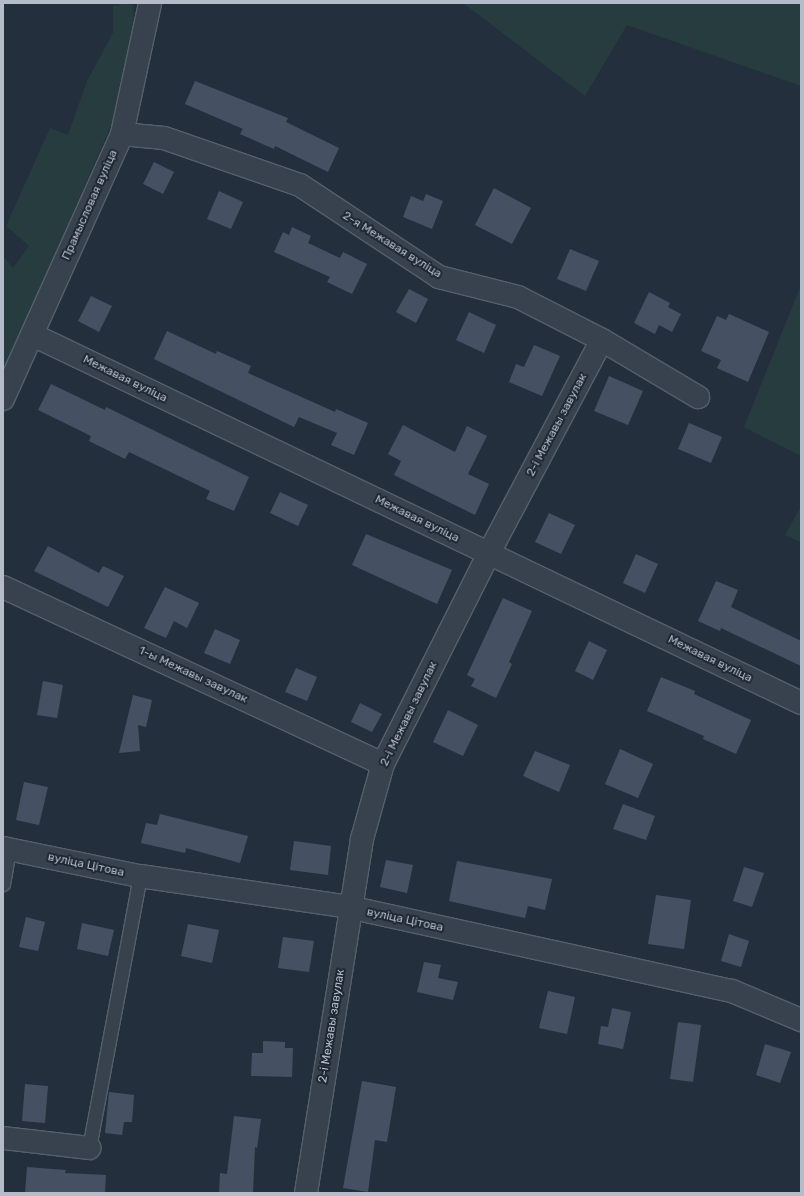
<!DOCTYPE html>
<meta charset="utf-8">
<style>
body{margin:0}
#map{position:relative;width:804px;height:1196px;overflow:hidden;background:#242f3e;font-family:Rubik,sans-serif}
div>[style]{position:absolute}
.green>*{inset:0;background:#263c3f}
.building>*{inset:0;background:#455162}
.roads{filter:drop-shadow(1px 0 #565f6c) drop-shadow(-1px 0 #565f6c) drop-shadow(0 1px #565f6c) drop-shadow(0 -1px #565f6c)}
.service>*{height:13px;margin:-6.5px;padding:0 6.5px;transform-origin:6.5px;border-radius:6.5px;background:#38414e}
.minor>*{height:22px;margin:-11px;padding:0 11px;transform-origin:11px;border-radius:11px;background:#38414e}
span{translate:-50% -50%;white-space:nowrap;text-align:center;line-height:1.15;-webkit-text-stroke:4px #1d2633;paint-order:stroke}
.street-label{font-size:12px;color:#b4bcc9}
.frame{position:absolute;inset:0;border:4px solid #b4bcc9;pointer-events:none}
</style>
<div id="map">
<div class="green">
<i style="clip-path:polygon(120px 3px,133px 5px,135px 46px,114px 119px,3px 372px,3px 256px,13px 268px,29px 246px,6px 226px,50px 128px,68px 135px,87px 81px,113px 33px,113px 5px,119px 6px)"></i>
<i style="clip-path:polygon(463px 3px,801px 3px,801px 86px,627px 25px,585px 96px)"></i>
<i style="clip-path:polygon(801px 285px,801px 456px,744px 427px)"></i>
<i style="clip-path:polygon(801px 506px,801px 542px,785px 535px)"></i>
</div>
<div class="building">
<i style="clip-path:polygon(195px 81px,288px 118px,286px 122px,339px 148px,328px 172px,275px 146px,274px 149px,240px 134px,243px 129px,185px 104px)"></i>
<i style="clip-path:polygon(154px 162px,174px 172px,163px 194px,143px 184px)"></i>
<i style="clip-path:polygon(494px 188px,531px 208px,512px 244px,475px 225px)"></i>
<i style="clip-path:polygon(219px 191px,243px 202px,231px 229px,207px 219px)"></i>
<i style="clip-path:polygon(426px 194px,443px 201px,432px 229px,403px 217px,411px 196px,423px 201px)"></i>
<i style="clip-path:polygon(292px 227px,311px 236px,308px 243px,340px 258px,343px 252px,367px 264px,352px 294px,327px 282px,330px 277px,274px 252px,283px 232px,289px 235px)"></i>
<i style="clip-path:polygon(570px 249px,599px 261px,586px 291px,557px 279px)"></i>
<i style="clip-path:polygon(409px 289px,428px 299px,416px 323px,396px 312px)"></i>
<i style="clip-path:polygon(649px 292px,670px 303px,668px 307px,681px 314px,672px 332px,659px 325px,655px 334px,634px 323px)"></i>
<i style="clip-path:polygon(91px 296px,112px 306px,99px 332px,78px 321px)"></i>
<i style="clip-path:polygon(469px 312px,496px 325px,484px 353px,456px 340px)"></i>
<i style="clip-path:polygon(729px 314px,769px 332px,748px 382px,717px 368px,721px 360px,701px 351px,717px 316px,726px 320px)"></i>
<i style="clip-path:polygon(167px 331px,216px 354px,217px 351px,251px 366px,248px 373px,335px 412px,336px 409px,368px 423px,354px 455px,331px 445px,337px 433px,299px 417px,294px 427px,154px 359px)"></i>
<i style="clip-path:polygon(534px 345px,560px 356px,542px 396px,509px 382px,516px 364px,524px 367px)"></i>
<i style="clip-path:polygon(609px 376px,643px 391px,628px 425px,594px 411px)"></i>
<i style="clip-path:polygon(51px 384px,105px 410px,106px 407px,249px 477px,234px 511px,206px 499px,210px 491px,129px 452px,125px 459px,89px 441px,91px 436px,38px 410px)"></i>
<i style="clip-path:polygon(689px 423px,722px 437px,711px 463px,678px 449px)"></i>
<i style="clip-path:polygon(403px 425px,455px 452px,467px 426px,487px 436px,468px 474px,489px 484px,475px 515px,394px 475px,401px 461px,388px 454px)"></i>
<i style="clip-path:polygon(280px 492px,308px 505px,298px 526px,270px 513px)"></i>
<i style="clip-path:polygon(549px 513px,575px 525px,561px 554px,535px 542px)"></i>
<i style="clip-path:polygon(366px 534px,452px 570px,437px 604px,352px 565px)"></i>
<i style="clip-path:polygon(48px 546px,99px 573px,103px 566px,124px 576px,108px 607px,34px 571px)"></i>
<i style="clip-path:polygon(636px 554px,658px 564px,645px 593px,623px 583px)"></i>
<i style="clip-path:polygon(716px 581px,738px 590px,731px 607px,801px 641px,801px 666px,721px 628px,720px 631px,698px 621px)"></i>
<i style="clip-path:polygon(165px 587px,199px 603px,187px 628px,174px 621px,166px 638px,144px 628px)"></i>
<i style="clip-path:polygon(503px 598px,532px 611px,509px 662px,512px 664px,496px 698px,471px 686px,475px 679px,467px 675px)"></i>
<i style="clip-path:polygon(215px 629px,240px 640px,230px 664px,204px 653px)"></i>
<i style="clip-path:polygon(589px 641px,607px 650px,593px 680px,575px 671px)"></i>
<i style="clip-path:polygon(296px 668px,317px 677px,307px 701px,285px 692px)"></i>
<i style="clip-path:polygon(661px 677px,695px 691px,694px 694px,751px 720px,736px 754px,703px 739px,704px 736px,647px 711px)"></i>
<i style="clip-path:polygon(43px 681px,63px 685px,57px 718px,37px 715px)"></i>
<i style="clip-path:polygon(133px 695px,152px 700px,146px 727px,138px 725px,140px 751px,119px 753px)"></i>
<i style="clip-path:polygon(360px 703px,382px 714px,372px 732px,351px 722px)"></i>
<i style="clip-path:polygon(448px 710px,478px 725px,463px 756px,433px 742px)"></i>
<i style="clip-path:polygon(620px 749px,653px 764px,638px 798px,605px 784px)"></i>
<i style="clip-path:polygon(535px 751px,570px 765px,559px 792px,523px 776px)"></i>
<i style="clip-path:polygon(24px 782px,48px 787px,39px 825px,16px 820px)"></i>
<i style="clip-path:polygon(623px 804px,655px 816px,646px 840px,613px 829px)"></i>
<i style="clip-path:polygon(160px 814px,248px 836px,240px 863px,186px 848px,185px 853px,141px 843px,146px 823px,157px 825px)"></i>
<i style="clip-path:polygon(294px 841px,331px 846px,328px 875px,290px 870px)"></i>
<i style="clip-path:polygon(386px 860px,413px 865px,407px 893px,380px 887px)"></i>
<i style="clip-path:polygon(457px 861px,552px 879px,545px 910px,528px 906px,525px 918px,449px 901px)"></i>
<i style="clip-path:polygon(744px 867px,764px 873px,752px 907px,733px 901px)"></i>
<i style="clip-path:polygon(656px 895px,691px 900px,684px 949px,648px 944px)"></i>
<i style="clip-path:polygon(26px 917px,45px 922px,38px 951px,19px 947px)"></i>
<i style="clip-path:polygon(82px 923px,114px 930px,108px 956px,77px 949px)"></i>
<i style="clip-path:polygon(188px 924px,219px 930px,212px 963px,181px 956px)"></i>
<i style="clip-path:polygon(729px 934px,749px 941px,741px 967px,721px 961px)"></i>
<i style="clip-path:polygon(283px 937px,314px 941px,309px 972px,278px 968px)"></i>
<i style="clip-path:polygon(424px 962px,441px 965px,438px 978px,458px 982px,453px 1000px,417px 992px)"></i>
<i style="clip-path:polygon(548px 991px,575px 997px,567px 1034px,539px 1028px)"></i>
<i style="clip-path:polygon(612px 1008px,631px 1012px,623px 1049px,598px 1044px,601px 1026px,608px 1027px)"></i>
<i style="clip-path:polygon(678px 1022px,701px 1025px,693px 1082px,670px 1079px)"></i>
<i style="clip-path:polygon(263px 1041px,285px 1042px,285px 1048px,293px 1048px,292px 1077px,251px 1076px,252px 1053px,263px 1053px)"></i>
<i style="clip-path:polygon(765px 1044px,791px 1052px,780px 1083px,756px 1075px)"></i>
<i style="clip-path:polygon(362px 1081px,396px 1087px,387px 1142px,375px 1140px,368px 1192px,343px 1188px)"></i>
<i style="clip-path:polygon(25px 1084px,48px 1086px,45px 1123px,22px 1121px)"></i>
<i style="clip-path:polygon(109px 1092px,134px 1095px,132px 1122px,124px 1122px,122px 1135px,105px 1133px)"></i>
<i style="clip-path:polygon(234px 1116px,261px 1119px,257px 1148px,255px 1147px,253px 1193px,219px 1193px,220px 1173px,227px 1174px)"></i>
<i style="clip-path:polygon(27px 1167px,66px 1170px,65px 1173px,106px 1175px,105px 1193px,25px 1193px)"></i>
</div>
<div class="roads">
<div class="service">
<i style="left:3px;top:884px;width:36px;rotate:-80deg"></i>
<i style="left:89px;top:1148px;width:277px;rotate:-79.4deg"></i>
</div>
<div class="minor">
<i style="left:122px;top:134px;width:42px;rotate:5.4deg"></i>
<i style="left:164px;top:138px;width:144px;rotate:19.1deg"></i>
<i style="left:300px;top:185px;width:167px;rotate:33.5deg"></i>
<i style="left:439px;top:277px;width:81px;rotate:14.2deg"></i>
<i style="left:518px;top:297px;width:94px;rotate:27.1deg"></i>
<i style="left:602px;top:340px;width:112px;rotate:30.7deg"></i>
<i style="left:33px;top:335px;width:852px;rotate:25.6deg"></i>
<i style="left:3px;top:399px;width:290px;rotate:-65.8deg"></i>
<i style="left:122px;top:134px;width:134px;rotate:-77.9deg"></i>
<i style="left:3px;top:587px;width:419px;rotate:25deg"></i>
<i style="left:3px;top:848px;width:140px;rotate:11.6deg"></i>
<i style="left:140px;top:876px;width:211px;rotate:8.4deg"></i>
<i style="left:349px;top:907px;width:392px;rotate:12.4deg"></i>
<i style="left:732px;top:991px;width:75px;rotate:22.8deg"></i>
<i style="left:3px;top:1138px;width:87px;rotate:6.6deg"></i>
<i style="left:306px;top:1193px;width:358px;rotate:-81deg"></i>
<i style="left:362px;top:839px;width:78px;rotate:-74.4deg"></i>
<i style="left:383px;top:764px;width:236px;rotate:-63.3deg"></i>
<i style="left:489px;top:553px;width:241px;rotate:-62.1deg"></i>
</div>
</div>
<div class="street-label">
<span style="left:90px;top:205px;rotate:-66deg">Прамысловая вуліца</span>
<span style="left:392px;top:245px;rotate:32deg">2-я Межавая вуліца</span>
<span style="left:125px;top:379px;rotate:26deg">Межавая вуліца</span>
<span style="left:557px;top:425px;rotate:-62deg">2-і Межавы завулак</span>
<span style="left:417px;top:519px;rotate:26deg">Межавая вуліца</span>
<span style="left:710px;top:659px;rotate:26deg">Межавая вуліца</span>
<span style="left:193px;top:675px;rotate:25deg">1-ы Межавы завулак</span>
<span style="left:409px;top:714px;rotate:-64deg">2-і Межавы завулак</span>
<span style="left:86px;top:865px;rotate:12deg">вуліца Цітова</span>
<span style="left:405px;top:920px;rotate:12deg">вуліца Цітова</span>
<span style="left:332px;top:1026px;rotate:-81deg">2-і Межавы завулак</span>
</div>
<div class="frame"></div>
</div>
